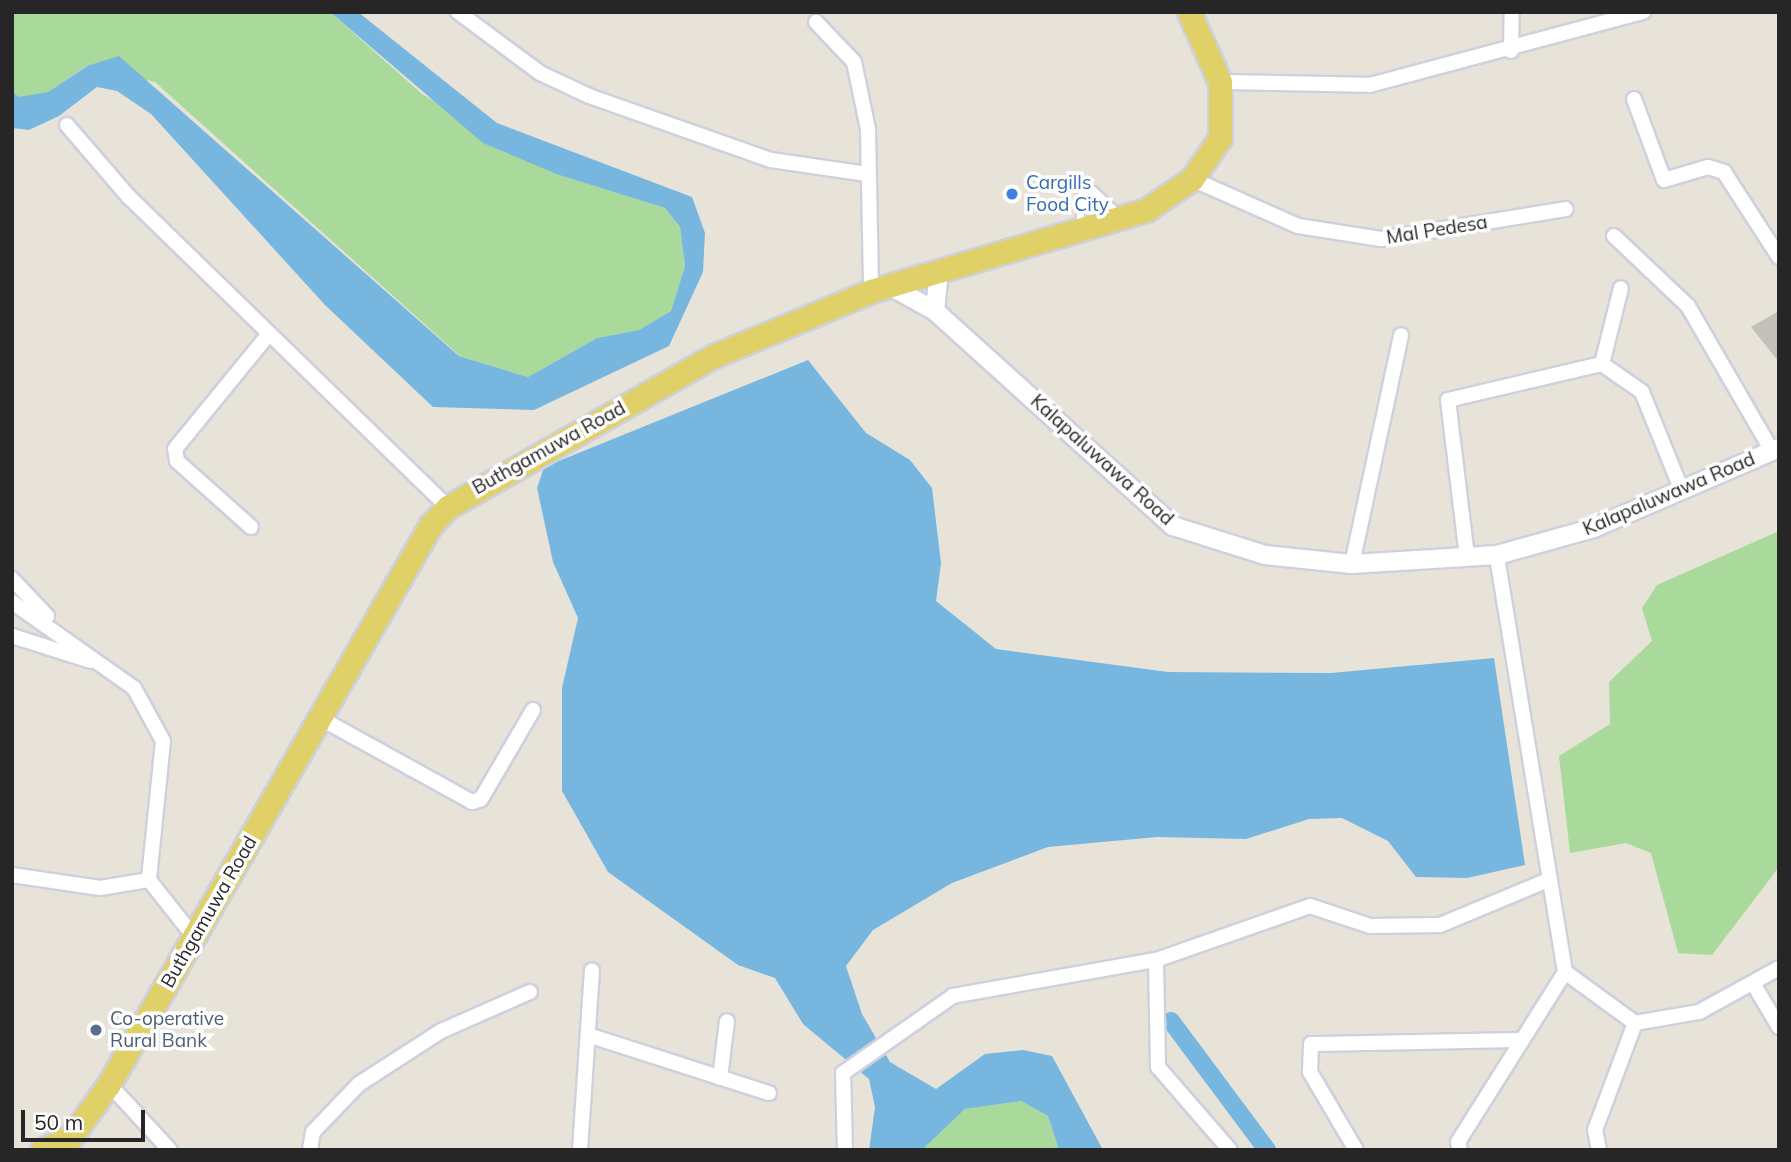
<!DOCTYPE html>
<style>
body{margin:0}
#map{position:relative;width:1791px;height:1162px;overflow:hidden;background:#e8e3d9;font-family:Mulish,sans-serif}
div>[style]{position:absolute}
.green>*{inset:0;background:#a9d99b}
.water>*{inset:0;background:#77b7df}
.canal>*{height:18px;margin:-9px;padding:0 9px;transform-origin:9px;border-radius:9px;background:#77b7df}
.building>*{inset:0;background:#c3c0b9}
.roads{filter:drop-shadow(2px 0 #cfd0de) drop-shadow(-2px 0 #cfd0de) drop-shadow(0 2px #cfd0de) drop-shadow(0 -2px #cfd0de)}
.service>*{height:7px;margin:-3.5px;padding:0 3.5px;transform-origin:3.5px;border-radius:3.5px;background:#fff}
.minor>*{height:14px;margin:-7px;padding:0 7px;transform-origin:7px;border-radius:7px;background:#fff}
.tertiary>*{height:18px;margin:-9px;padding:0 9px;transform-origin:9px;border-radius:9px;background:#fff}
.primary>*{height:23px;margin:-11.5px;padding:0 11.5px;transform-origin:11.5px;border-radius:11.5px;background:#dfd167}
.dots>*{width:19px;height:19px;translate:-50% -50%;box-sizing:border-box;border:4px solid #fff;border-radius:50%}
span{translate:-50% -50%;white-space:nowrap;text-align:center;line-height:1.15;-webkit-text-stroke:7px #fff;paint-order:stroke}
.shop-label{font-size:19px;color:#366cbe}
.left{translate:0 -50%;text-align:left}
.street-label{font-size:19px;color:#262626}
.service-label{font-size:19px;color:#4e5e75}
.frame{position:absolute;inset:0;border:14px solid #262626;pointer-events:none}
.scale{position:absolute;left:21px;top:1110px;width:124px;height:32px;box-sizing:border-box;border:4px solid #262626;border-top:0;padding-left:9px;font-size:21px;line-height:24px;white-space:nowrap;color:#262626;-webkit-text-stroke:5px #fff;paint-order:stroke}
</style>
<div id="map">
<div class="green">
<i style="clip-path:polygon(12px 12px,330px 12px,422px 94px,559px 175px,665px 208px,680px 227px,685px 266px,671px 311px,639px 330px,597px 338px,528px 377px,460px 356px,155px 82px,86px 66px,48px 92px,18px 98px,12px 92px)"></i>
<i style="clip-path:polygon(1779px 531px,1779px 867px,1712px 955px,1678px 953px,1651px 853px,1626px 843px,1570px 853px,1559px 756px,1610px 724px,1609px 682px,1652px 641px,1642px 608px,1657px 585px)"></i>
<i style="clip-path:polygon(1021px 1101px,1048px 1116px,1059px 1150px,922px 1150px,965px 1109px)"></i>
</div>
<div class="water">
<i style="clip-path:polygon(330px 12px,358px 12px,497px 123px,692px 197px,705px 233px,703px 272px,669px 346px,534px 410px,433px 407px,325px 305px,151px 114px,117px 91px,97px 87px,59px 116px,29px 130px,12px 128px,12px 92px,19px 97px,48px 92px,87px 66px,119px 56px,459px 356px,528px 377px,597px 338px,639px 330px,671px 311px,685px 266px,680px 227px,665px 208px,559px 175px,483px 143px)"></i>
<i style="clip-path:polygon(808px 360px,866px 433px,910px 460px,932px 488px,941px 563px,936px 601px,996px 649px,1168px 672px,1331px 673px,1494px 658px,1525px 865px,1467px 878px,1416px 877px,1388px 841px,1342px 818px,1309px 819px,1246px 839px,1157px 837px,1048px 847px,952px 883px,873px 930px,846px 966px,862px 1014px,890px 1062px,936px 1089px,985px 1054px,1023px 1050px,1052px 1056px,1103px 1150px,1059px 1150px,1048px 1116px,1021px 1101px,965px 1109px,922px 1150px,869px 1150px,875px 1107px,869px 1079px,803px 1024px,775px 978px,738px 965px,608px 872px,562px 791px,562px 688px,578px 618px,553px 562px,537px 488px,544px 467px)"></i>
</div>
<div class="canal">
<i style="left:1171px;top:1021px;width:161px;rotate:53.3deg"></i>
</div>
<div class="building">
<i style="clip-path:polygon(1779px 311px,1779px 362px,1751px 327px)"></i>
</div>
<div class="roads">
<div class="service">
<i style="left:1079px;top:225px;width:33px;rotate:-85deg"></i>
<i style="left:1082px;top:192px;width:11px;rotate:-10deg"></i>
<i style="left:1093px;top:190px;width:34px;rotate:43deg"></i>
</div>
<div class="minor">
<i style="left:458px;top:12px;width:102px;rotate:36.6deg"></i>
<i style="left:540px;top:73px;width:54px;rotate:25.1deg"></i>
<i style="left:589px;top:96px;width:193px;rotate:19.4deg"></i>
<i style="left:771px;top:160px;width:97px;rotate:8.3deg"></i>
<i style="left:816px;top:22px;width:55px;rotate:46.5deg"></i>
<i style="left:854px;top:62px;width:68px;rotate:78.2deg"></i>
<i style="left:868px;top:129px;width:162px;rotate:88.9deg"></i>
<i style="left:1511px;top:51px;width:39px;rotate:-89deg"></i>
<i style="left:1220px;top:82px;width:150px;rotate:1.1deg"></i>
<i style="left:1370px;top:85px;width:283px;rotate:-15deg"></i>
<i style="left:1634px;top:99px;width:86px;rotate:69.7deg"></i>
<i style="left:1664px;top:180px;width:46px;rotate:-16.5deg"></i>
<i style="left:1708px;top:167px;width:17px;rotate:17deg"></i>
<i style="left:1724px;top:172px;width:101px;rotate:57.1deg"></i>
<i style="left:67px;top:125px;width:94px;rotate:49.3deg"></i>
<i style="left:128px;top:196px;width:446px;rotate:44.2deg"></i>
<i style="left:1192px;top:179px;width:116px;rotate:23.9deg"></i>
<i style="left:1298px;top:226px;width:84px;rotate:8.9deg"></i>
<i style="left:1381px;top:239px;width:187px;rotate:-9.2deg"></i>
<i style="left:1614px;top:236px;width:102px;rotate:43.4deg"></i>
<i style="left:1688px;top:306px;width:168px;rotate:59.9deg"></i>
<i style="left:1602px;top:364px;width:78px;rotate:-76deg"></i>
<i style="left:251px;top:527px;width:99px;rotate:-138.3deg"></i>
<i style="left:177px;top:461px;width:12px;rotate:-99deg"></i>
<i style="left:175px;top:449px;width:147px;rotate:-50.8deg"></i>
<i style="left:1467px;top:557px;width:158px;rotate:-96.9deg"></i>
<i style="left:1448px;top:400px;width:158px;rotate:-13.2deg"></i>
<i style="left:1602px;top:364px;width:49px;rotate:35deg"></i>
<i style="left:1642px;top:392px;width:107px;rotate:68deg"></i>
<i style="left:1352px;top:564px;width:234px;rotate:-77.9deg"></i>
<i style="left:12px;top:579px;width:51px;rotate:46.6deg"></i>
<i style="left:12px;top:602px;width:149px;rotate:35.2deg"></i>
<i style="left:134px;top:688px;width:60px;rotate:61.3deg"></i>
<i style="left:163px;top:741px;width:140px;rotate:95.8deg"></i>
<i style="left:149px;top:880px;width:74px;rotate:51.6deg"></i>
<i style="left:12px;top:636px;width:83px;rotate:17.6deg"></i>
<i style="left:320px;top:718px;width:174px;rotate:28.9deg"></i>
<i style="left:472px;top:802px;width:9px;rotate:-18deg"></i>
<i style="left:481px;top:799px;width:103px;rotate:-59.7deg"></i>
<i style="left:12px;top:875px;width:89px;rotate:8.4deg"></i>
<i style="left:100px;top:888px;width:50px;rotate:-9.3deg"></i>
<i style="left:1156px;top:960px;width:107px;rotate:88.9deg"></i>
<i style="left:1158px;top:1067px;width:110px;rotate:49.1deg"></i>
<i style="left:1565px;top:972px;width:87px;rotate:36.1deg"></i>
<i style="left:1635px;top:1023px;width:65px;rotate:-9.8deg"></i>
<i style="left:1699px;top:1012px;width:91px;rotate:-28.8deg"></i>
<i style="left:1754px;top:985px;width:49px;rotate:59.2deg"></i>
<i style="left:588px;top:1035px;width:190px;rotate:17.8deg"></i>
<i style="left:720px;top:1078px;width:57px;rotate:-83deg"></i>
<i style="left:109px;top:1084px;width:90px;rotate:47.3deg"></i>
<i style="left:310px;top:1150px;width:18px;rotate:-81deg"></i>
<i style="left:313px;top:1132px;width:66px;rotate:-46.2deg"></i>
<i style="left:359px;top:1084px;width:98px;rotate:-32.9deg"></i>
<i style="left:441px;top:1031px;width:97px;rotate:-23.7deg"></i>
<i style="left:580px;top:1150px;width:180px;rotate:-86.2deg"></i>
<i style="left:845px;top:1150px;width:77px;rotate:-91.5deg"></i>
<i style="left:843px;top:1073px;width:134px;rotate:-35deg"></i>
<i style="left:953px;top:996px;width:206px;rotate:-10.1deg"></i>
<i style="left:1156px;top:960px;width:163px;rotate:-19.3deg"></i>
<i style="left:1310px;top:906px;width:63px;rotate:18.4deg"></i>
<i style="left:1370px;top:926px;width:70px;rotate:-0.8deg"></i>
<i style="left:1440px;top:925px;width:117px;rotate:-22.6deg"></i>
<i style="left:1356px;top:1150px;width:91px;rotate:-120.5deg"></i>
<i style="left:1310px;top:1072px;width:28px;rotate:-88deg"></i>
<i style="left:1311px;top:1044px;width:211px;rotate:-1.1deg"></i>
<i style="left:1460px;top:1150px;width:8px;rotate:-104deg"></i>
<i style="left:1458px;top:1142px;width:201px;rotate:-57.8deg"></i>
<i style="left:1565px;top:972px;width:423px;rotate:-99.3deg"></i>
<i style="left:1599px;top:1150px;width:20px;rotate:-101deg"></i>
<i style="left:1595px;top:1130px;width:114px;rotate:-69.5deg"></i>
</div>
<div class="tertiary">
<i style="left:890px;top:286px;width:51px;rotate:29.1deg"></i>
<i style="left:935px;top:311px;width:321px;rotate:42.1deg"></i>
<i style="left:1173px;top:526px;width:96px;rotate:17.5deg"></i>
<i style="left:1265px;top:555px;width:87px;rotate:5.9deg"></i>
<i style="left:1352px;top:564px;width:145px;rotate:-3.6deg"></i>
<i style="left:1497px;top:555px;width:101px;rotate:-15.6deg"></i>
<i style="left:1594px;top:528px;width:202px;rotate:-23.4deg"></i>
<i style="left:935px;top:311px;width:41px;rotate:-84.4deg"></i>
</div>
<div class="primary">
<i style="left:42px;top:1150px;width:32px;rotate:-24deg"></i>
<i style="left:71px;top:1137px;width:65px;rotate:-54.4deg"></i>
<i style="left:109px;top:1084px;width:644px;rotate:-60.09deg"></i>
<i style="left:430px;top:526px;width:26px;rotate:-47deg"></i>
<i style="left:448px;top:507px;width:308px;rotate:-29.6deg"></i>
<i style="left:716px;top:355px;width:168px;rotate:-22.4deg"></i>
<i style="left:871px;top:291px;width:287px;rotate:-16.4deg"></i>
<i style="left:1146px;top:210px;width:55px;rotate:-34deg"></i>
<i style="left:1192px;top:179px;width:50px;rotate:-55.7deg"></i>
<i style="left:1220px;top:138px;width:56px;rotate:-90deg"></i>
<i style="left:1220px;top:82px;width:77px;rotate:-113.9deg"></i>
</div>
</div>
<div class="dots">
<i style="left:1012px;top:194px;background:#3f7fe0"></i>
<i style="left:96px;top:1030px;background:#5c6f8a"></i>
</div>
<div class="shop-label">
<span class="left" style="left:1026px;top:194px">Cargills<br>Food City</span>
</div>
<div class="street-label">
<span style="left:1437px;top:230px;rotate:-9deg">Mal Pedesa</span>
<span style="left:549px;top:448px;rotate:-29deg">Buthgamuwa Road</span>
<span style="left:1102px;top:460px;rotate:42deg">Kalapaluwawa Road</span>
<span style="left:1669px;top:494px;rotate:-23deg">Kalapaluwawa Road</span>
<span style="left:209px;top:912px;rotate:-60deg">Buthgamuwa Road</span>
</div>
<div class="service-label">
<span class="left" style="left:110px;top:1030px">Co-operative<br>Rural Bank</span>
</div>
<div class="frame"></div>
<div class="scale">50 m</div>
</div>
